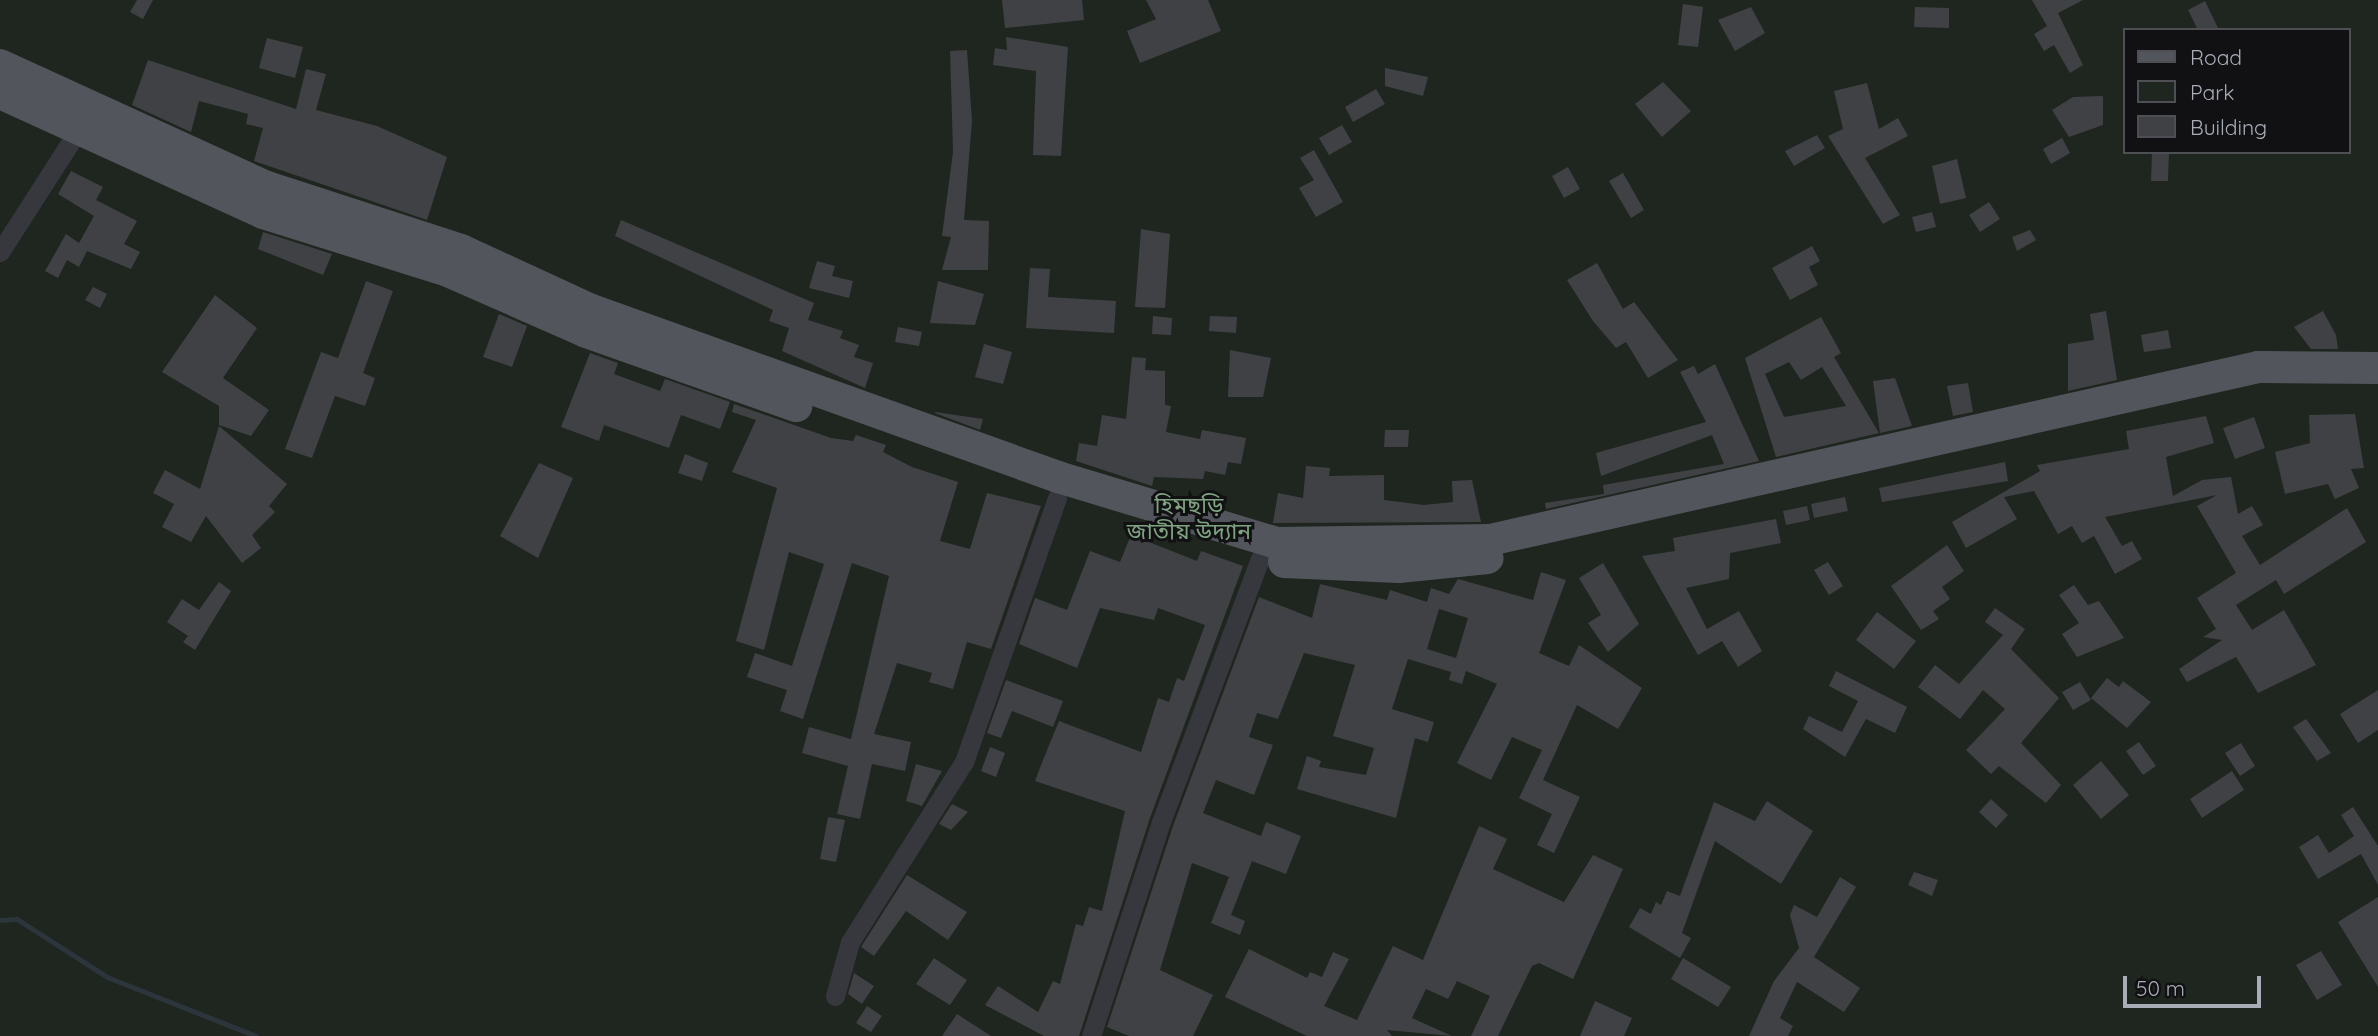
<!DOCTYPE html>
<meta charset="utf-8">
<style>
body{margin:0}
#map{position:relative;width:2378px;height:1036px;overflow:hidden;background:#161618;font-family:Quicksand,"Noto Sans Bengali",sans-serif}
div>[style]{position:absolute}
.green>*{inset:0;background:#1e261f}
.stream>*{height:5px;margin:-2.5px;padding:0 2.5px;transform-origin:2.5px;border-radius:2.5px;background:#2c353c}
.building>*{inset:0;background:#404145}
.street>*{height:19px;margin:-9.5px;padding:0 9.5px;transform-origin:9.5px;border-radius:9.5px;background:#37383d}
.primary>*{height:32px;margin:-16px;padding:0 16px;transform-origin:16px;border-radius:16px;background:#53555c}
span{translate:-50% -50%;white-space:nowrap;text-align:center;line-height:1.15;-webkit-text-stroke:6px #111113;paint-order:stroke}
.park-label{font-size:23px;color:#7fa381}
.legend{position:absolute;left:2123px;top:28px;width:228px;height:126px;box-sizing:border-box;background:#111113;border:2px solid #4d4f55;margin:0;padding:9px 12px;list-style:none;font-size:21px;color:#a8adb8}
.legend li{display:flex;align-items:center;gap:14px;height:35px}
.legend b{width:35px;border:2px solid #4d4f55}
.scale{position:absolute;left:2123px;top:976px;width:138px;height:32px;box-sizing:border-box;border:4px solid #a8adb8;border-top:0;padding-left:9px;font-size:21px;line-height:24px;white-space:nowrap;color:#a8adb8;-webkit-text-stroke:5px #111113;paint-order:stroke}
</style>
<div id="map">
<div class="green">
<i style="clip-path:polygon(evenodd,0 0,2378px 0,2378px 1036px,0 1036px,0 0,2124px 30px,2348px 30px,2348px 152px,2124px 152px,2124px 30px)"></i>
</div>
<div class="stream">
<i style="left:0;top:920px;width:17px;rotate:-3deg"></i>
<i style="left:17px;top:919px;width:107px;rotate:32.8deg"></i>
<i style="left:107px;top:977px;width:160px;rotate:21.6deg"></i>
</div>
<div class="building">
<i style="clip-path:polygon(137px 0,153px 0,143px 19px,130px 12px)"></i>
<i style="clip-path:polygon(1002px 0,1082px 0,1084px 20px,1005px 28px)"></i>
<i style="clip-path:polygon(1146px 0,1208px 0,1221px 31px,1140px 63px,1127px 31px,1156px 19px)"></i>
<i style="clip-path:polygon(2032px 0,2083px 0,2058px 13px,2083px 65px,2070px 73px,2054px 45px,2044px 51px,2034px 34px,2047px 26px)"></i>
<i style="clip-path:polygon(2205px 1px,2219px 30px,2198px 30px,2188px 10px)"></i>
<i style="clip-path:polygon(1683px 4px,1703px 7px,1698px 47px,1678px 45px)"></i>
<i style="clip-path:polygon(1751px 7px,1765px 33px,1735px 51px,1718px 20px)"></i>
<i style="clip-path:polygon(1915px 7px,1949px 8px,1949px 28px,1914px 27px)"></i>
<i style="clip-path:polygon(1006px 37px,1068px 47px,1061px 156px,1033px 155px,1036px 71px,993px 65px,995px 48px,1007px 50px)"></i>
<i style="clip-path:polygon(267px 38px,303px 47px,295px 78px,259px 68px)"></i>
<i style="clip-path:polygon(967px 50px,972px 121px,964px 220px,989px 221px,988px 270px,942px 270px,951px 237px,942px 236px,953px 152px,950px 51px)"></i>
<i style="clip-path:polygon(148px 60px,296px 109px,306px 69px,326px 74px,316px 110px,377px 126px,447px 157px,427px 220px,254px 161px,263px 128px,246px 124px,248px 114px,199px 101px,191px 132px,132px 105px)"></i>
<i style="clip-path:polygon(1385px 68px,1428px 77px,1423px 96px,1385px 86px)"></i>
<i style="clip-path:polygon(1663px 82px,1691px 111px,1662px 137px,1635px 104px)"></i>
<i style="clip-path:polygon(1867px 83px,1879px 129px,1898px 118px,1908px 136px,1865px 158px,1900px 215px,1883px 224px,1828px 136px,1843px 129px,1834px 91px)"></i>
<i style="clip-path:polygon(1376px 89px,1385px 104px,1353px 122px,1345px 107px)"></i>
<i style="clip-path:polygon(2103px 96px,2103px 125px,2069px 137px,2052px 110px,2073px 97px)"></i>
<i style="clip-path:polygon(1342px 125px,1352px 142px,1329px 155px,1319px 138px)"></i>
<i style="clip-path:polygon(1817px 135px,1825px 148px,1794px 166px,1785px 151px)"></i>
<i style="clip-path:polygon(2062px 138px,2070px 153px,2051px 164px,2043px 149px)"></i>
<i style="clip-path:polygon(1314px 150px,1343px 202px,1316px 217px,1299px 188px,1314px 180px,1300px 158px)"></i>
<i style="clip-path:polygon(2152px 152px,2169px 152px,2168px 181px,2151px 181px)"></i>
<i style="clip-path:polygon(1957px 159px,1966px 198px,1940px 204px,1932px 166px)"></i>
<i style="clip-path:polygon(1568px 167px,1580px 189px,1564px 198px,1552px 176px)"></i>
<i style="clip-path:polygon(71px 171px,103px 187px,96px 200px,137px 221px,124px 244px,140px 252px,131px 269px,87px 251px,79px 267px,67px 260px,58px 278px,45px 271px,66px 234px,79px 243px,94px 216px,58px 194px)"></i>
<i style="clip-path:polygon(1623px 173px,1644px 210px,1631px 218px,1609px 181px)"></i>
<i style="clip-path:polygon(1989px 202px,2000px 219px,1980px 232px,1969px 215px)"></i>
<i style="clip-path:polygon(1932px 212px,1936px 227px,1916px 232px,1912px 217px)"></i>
<i style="clip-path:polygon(621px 220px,814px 303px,808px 320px,843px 331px,840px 338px,859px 345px,854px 357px,873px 363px,865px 388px,782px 351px,789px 328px,769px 321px,773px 310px,615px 236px)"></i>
<i style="clip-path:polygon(1141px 229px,1170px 234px,1165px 308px,1135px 307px)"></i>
<i style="clip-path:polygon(2030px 230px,2036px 240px,2017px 251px,2012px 237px)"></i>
<i style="clip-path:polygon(263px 232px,332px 254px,323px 275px,258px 249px)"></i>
<i style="clip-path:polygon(1812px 246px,1820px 261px,1809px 267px,1818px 285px,1790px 300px,1772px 268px)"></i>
<i style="clip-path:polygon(817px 261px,835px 266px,832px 276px,853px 281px,849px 298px,809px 288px)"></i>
<i style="clip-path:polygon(1597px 263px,1623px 309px,1634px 302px,1678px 360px,1648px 378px,1626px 342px,1616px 348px,1593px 321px,1567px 280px)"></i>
<i style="clip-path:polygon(1030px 268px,1050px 269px,1048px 297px,1116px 301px,1114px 333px,1026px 328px)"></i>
<i style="clip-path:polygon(366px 281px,393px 291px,363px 373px,375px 378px,365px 406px,335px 396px,312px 458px,285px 449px,321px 352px,338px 358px)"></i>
<i style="clip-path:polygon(938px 281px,984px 294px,975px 325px,930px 323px)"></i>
<i style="clip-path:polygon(93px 287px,107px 294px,100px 308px,85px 300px)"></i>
<i style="clip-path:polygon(215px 295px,257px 328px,223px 378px,269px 410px,251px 436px,219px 425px,219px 406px,162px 372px)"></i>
<i style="clip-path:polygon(2106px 311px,2117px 380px,2068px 391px,2068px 344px,2094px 340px,2090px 314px)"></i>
<i style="clip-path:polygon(2323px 311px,2336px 335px,2338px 349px,2311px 349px,2294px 327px)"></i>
<i style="clip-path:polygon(499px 314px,527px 326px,512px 367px,483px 357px)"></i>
<i style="clip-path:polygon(1153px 316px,1172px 318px,1171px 335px,1152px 334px)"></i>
<i style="clip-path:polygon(1210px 316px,1237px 317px,1236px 333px,1209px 331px)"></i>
<i style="clip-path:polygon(evenodd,1821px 317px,1841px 353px,1834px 357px,1879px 433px,1776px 457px,1745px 358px,1821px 317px,1789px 362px,1801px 380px,1822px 367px,1846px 406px,1784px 417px,1765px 374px,1789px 362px)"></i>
<i style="clip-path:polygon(898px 327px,922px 332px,919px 346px,895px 342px)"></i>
<i style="clip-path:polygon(2168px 330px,2171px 348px,2144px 352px,2141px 335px)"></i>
<i style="clip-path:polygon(984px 344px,1012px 352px,1003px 384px,975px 377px)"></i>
<i style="clip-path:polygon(1230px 350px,1271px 358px,1263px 397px,1228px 397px)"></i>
<i style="clip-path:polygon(590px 353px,618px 363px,614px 374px,660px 391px,665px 379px,730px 402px,720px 429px,681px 415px,669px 448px,604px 425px,599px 441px,561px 427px)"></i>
<i style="clip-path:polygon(1132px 357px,1146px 358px,1145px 370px,1165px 371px,1165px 405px,1171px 406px,1166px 432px,1200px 439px,1202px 430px,1246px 438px,1241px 464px,1228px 462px,1225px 475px,1205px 471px,1203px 479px,1154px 477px,1152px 486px,1076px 461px,1079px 443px,1097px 446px,1102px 415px,1126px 419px)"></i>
<i style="clip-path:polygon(1715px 364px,1759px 461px,1546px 509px,1545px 503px,1604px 494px,1603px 485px,1724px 464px,1712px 435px,1601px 476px,1596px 453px,1706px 422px,1680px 372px,1694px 366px,1698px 374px)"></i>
<i style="clip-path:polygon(1895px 378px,1912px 426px,1880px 433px,1873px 381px)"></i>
<i style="clip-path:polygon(1968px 383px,1973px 412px,1953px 416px,1947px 386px)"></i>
<i style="clip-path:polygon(734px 404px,831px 438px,853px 441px,856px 435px,886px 445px,883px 452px,912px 467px,958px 482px,940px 541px,970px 549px,987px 493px,1041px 506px,991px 649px,967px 642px,953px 689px,929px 682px,932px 673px,897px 663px,874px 734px,911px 742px,905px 771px,872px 764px,860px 819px,837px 814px,848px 766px,802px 753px,809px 727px,851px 739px,889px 576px,852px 563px,803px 719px,780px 711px,787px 690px,747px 677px,755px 653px,792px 666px,824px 564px,789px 552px,764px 650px,736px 641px,777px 488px,732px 472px,756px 420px,732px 412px)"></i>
<i style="clip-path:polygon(935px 412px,983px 419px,980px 430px,935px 413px)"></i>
<i style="clip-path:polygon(2355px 414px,2364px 468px,2351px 469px,2359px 488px,2335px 499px,2328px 484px,2285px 494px,2275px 452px,2310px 443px,2309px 415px)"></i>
<i style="clip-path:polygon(2206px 416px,2214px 443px,2166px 457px,2173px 496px,2202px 480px,2231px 477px,2238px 514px,2252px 506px,2263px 525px,2242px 536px,2260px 565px,2347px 508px,2366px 542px,2284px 594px,2276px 580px,2236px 605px,2252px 630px,2284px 610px,2316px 665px,2258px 693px,2236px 657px,2187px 682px,2179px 669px,2222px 640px,2203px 637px,2216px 629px,2197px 598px,2236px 573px,2197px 506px,2217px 495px,2105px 517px,2122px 546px,2132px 541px,2142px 559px,2115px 574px,2094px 536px,2082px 543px,2072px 526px,2058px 534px,2034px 491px,2004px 497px,2017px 519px,1966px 548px,1952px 522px,2040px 471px,2037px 465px,2129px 449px,2126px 431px)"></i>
<i style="clip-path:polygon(2254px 417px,2265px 448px,2235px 459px,2223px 428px)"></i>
<i style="clip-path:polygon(219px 426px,287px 484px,269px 506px,275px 512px,252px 535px,261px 548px,242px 563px,206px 516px,191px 542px,162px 527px,174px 504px,153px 493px,165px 470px,200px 489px)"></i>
<i style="clip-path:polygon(1385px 430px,1409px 430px,1408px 447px,1384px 447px)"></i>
<i style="clip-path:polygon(685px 454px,708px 463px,702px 481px,678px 473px)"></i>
<i style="clip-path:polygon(2005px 462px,2008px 481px,1882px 502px,1879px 488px)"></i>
<i style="clip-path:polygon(539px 463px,573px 478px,538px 558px,500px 536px)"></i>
<i style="clip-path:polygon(1306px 466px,1330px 468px,1329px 476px,1384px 475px,1384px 500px,1424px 505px,1453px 502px,1452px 481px,1472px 480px,1481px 522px,1273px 523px,1278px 493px,1303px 498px)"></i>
<i style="clip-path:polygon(1845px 497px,1848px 511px,1814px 518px,1811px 504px)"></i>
<i style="clip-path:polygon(1807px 506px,1810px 520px,1786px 525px,1783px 511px)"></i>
<i style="clip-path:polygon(1776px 519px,1781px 543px,1730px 553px,1729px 579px,1686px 588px,1707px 629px,1739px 611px,1762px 651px,1738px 667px,1722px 641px,1698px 655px,1642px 556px,1675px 551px,1673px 538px)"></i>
<i style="clip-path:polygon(1131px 535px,1197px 561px,1201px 551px,1243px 566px,1150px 818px,1079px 1036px,1044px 1036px,985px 1005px,998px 986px,1038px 1012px,1053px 981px,1060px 984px,1076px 924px,1083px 926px,1089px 907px,1102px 911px,1125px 811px,1035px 781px,1043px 760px,1059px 721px,1141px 752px,1158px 698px,1169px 702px,1177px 678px,1184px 681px,1205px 625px,1158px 608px,1154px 620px,1100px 608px,1077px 668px,1019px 644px,1035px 598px,1067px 610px,1090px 551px,1120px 562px)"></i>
<i style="clip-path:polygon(1947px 545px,1964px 571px,1942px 587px,1950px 599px,1933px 611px,1939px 619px,1921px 630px,1891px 586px)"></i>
<i style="clip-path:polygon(1828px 562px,1843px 586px,1829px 595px,1814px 570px)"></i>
<i style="clip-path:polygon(1603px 563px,1639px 624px,1608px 652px,1588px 623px,1601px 615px,1579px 578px)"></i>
<i style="clip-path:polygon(evenodd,1541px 572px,1566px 580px,1539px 653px,1569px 666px,1579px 645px,1642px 688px,1618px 729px,1577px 705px,1543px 780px,1580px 797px,1554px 853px,1537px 845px,1552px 814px,1519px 798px,1542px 750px,1512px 737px,1491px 780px,1457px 763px,1497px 684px,1466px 671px,1462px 684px,1449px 680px,1451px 672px,1408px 659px,1392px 709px,1434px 722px,1428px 742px,1415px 738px,1396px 818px,1297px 789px,1307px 756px,1321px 761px,1319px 767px,1366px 775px,1374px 748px,1333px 736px,1355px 665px,1304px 653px,1278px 719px,1257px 713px,1249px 737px,1273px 745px,1254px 795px,1216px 780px,1203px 813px,1261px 836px,1266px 822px,1301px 836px,1286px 874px,1252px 861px,1231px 915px,1245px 921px,1240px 935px,1211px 923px,1229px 877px,1192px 863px,1160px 970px,1213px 995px,1193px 1036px,1129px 1036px,1107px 1027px,1173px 826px,1259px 597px,1312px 618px,1320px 584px,1387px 600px,1390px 590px,1427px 602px,1431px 588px,1449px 594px,1458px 579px,1533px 600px,1541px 572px,1439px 609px,1468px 618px,1456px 658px,1427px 649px,1439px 609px)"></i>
<i style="clip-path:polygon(219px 582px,231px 591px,195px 650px,183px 642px,188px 636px,167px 622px,182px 599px,199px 610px)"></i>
<i style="clip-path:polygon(2074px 585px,2088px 605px,2099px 601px,2124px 638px,2077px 657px,2062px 634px,2079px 623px,2059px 595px)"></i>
<i style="clip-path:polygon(1995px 608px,2025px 629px,2011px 649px,2059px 698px,2021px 743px,2061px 785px,2046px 803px,1999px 766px,1991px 774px,1966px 750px,2005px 709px,1983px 690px,1960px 719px,1918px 687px,1935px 665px,1959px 684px,2003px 635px,1985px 622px)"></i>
<i style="clip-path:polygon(1877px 612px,1916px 641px,1894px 669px,1856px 640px)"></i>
<i style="clip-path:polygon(1836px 671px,1907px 707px,1895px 733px,1866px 719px,1845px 757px,1803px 729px,1809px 716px,1842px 732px,1858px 701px,1829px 686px)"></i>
<i style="clip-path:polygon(2107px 678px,2119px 687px,2123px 681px,2151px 702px,2127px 728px,2091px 698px)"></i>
<i style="clip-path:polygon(1006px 680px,1063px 701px,1053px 727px,1012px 711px,1001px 738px,987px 733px)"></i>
<i style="clip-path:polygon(2080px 682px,2091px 700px,2073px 710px,2062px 692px)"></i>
<i style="clip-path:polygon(2378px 690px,2378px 730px,2358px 743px,2340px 714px)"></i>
<i style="clip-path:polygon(2306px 719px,2331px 753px,2317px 761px,2293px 727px)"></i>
<i style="clip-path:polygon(2139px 742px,2156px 766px,2143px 775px,2126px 751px)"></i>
<i style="clip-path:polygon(2241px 743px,2255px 766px,2240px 776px,2225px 753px)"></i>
<i style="clip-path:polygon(990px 747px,1005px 753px,996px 777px,981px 771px)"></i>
<i style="clip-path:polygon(2101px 761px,2129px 795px,2101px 819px,2073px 785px)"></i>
<i style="clip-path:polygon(916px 764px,942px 771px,922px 806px,906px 801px)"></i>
<i style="clip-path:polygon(2232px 771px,2244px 790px,2202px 818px,2190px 799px)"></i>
<i style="clip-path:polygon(1991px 799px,2008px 815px,1996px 828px,1979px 812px)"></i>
<i style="clip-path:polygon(1767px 801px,1813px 831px,1781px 884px,1715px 841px,1682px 933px,1691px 938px,1680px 958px,1629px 927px,1640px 908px,1651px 914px,1656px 902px,1661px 905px,1667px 891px,1680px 896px,1714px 802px,1755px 821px)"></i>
<i style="clip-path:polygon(952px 804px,968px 812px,951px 830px,939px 824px)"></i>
<i style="clip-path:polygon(2353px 807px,2378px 846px,2378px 885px,2361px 854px,2318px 879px,2299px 847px,2318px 835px,2329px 853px,2354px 836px,2341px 815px)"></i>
<i style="clip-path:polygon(828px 817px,845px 820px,836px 862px,820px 859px)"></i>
<i style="clip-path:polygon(1479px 826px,1507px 839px,1493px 869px,1564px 902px,1593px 855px,1623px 869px,1573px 979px,1539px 963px,1532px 966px,1498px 1036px,1471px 1036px,1490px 996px,1457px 981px,1448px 999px,1426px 989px,1412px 1018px,1452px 1036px,1387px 1030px,1392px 1036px,1307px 1036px,1225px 997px,1249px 949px,1307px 978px,1310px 972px,1322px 977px,1333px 952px,1349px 959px,1324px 1006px,1357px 1020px,1393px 946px,1423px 960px)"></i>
<i style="clip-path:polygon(1914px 872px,1938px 880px,1932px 896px,1908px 885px)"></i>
<i style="clip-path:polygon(907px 875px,967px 912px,948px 940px,906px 911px,874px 956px,861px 947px)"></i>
<i style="clip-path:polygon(1840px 877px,1856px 887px,1814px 957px,1860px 988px,1844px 1012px,1797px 982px,1780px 1018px,1793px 1026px,1788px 1036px,1749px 1036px,1774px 981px,1799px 948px,1790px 915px,1794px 905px,1817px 917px)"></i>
<i style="clip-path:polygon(2378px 897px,2378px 987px,2338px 922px)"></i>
<i style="clip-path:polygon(2321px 951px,2342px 985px,2317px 1000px,2296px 965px)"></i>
<i style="clip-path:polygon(934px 958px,967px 980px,950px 1005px,916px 984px)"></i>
<i style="clip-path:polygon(1683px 958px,1731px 987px,1718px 1007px,1671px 979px)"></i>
<i style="clip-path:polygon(854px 973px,874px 986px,862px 1004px,848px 994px)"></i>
<i style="clip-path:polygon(1595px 1001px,1632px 1018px,1624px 1036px,1580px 1036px)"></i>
<i style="clip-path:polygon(867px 1006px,882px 1016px,871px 1032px,856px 1023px)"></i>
<i style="clip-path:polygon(957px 1014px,991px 1036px,942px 1036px)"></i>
</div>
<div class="street">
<i style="left:0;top:252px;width:143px;rotate:-57.3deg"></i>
<i style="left:835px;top:996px;width:56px;rotate:-74.5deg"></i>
<i style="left:850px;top:942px;width:213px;rotate:-57.7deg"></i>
<i style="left:964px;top:762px;width:280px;rotate:-70.6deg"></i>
<i style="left:1091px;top:1036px;width:225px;rotate:-71.9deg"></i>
<i style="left:1161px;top:822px;width:281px;rotate:-69.4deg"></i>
</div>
<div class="primary">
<i style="left:0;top:65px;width:294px;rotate:24.6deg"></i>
<i style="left:267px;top:187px;width:204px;rotate:18deg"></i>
<i style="left:461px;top:250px;width:141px;rotate:24.7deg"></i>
<i style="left:589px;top:309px;width:498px;rotate:19.7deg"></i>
<i style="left:1058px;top:477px;width:229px;rotate:16.8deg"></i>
<i style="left:1277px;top:543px;width:213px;rotate:-0.8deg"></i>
<i style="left:1490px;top:540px;width:787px;rotate:-12.69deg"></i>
<i style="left:2258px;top:367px;width:120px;rotate:0.5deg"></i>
<i style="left:0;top:93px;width:289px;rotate:24.5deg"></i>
<i style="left:263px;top:213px;width:194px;rotate:17.4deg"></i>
<i style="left:448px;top:271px;width:151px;rotate:23.8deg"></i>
<i style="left:586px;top:332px;width:223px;rotate:19.4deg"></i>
<i style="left:1284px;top:562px;width:115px;rotate:2.5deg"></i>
<i style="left:1399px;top:567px;width:89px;rotate:-5.8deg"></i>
</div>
<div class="park-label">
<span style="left:1189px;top:518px">হিমছড়ি<br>জাতীয় উদ্যান</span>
</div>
<ul class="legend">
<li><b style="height:9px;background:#53555c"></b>Road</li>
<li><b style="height:19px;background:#1e261f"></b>Park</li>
<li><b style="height:19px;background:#404145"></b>Building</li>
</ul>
<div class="scale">50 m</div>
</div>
